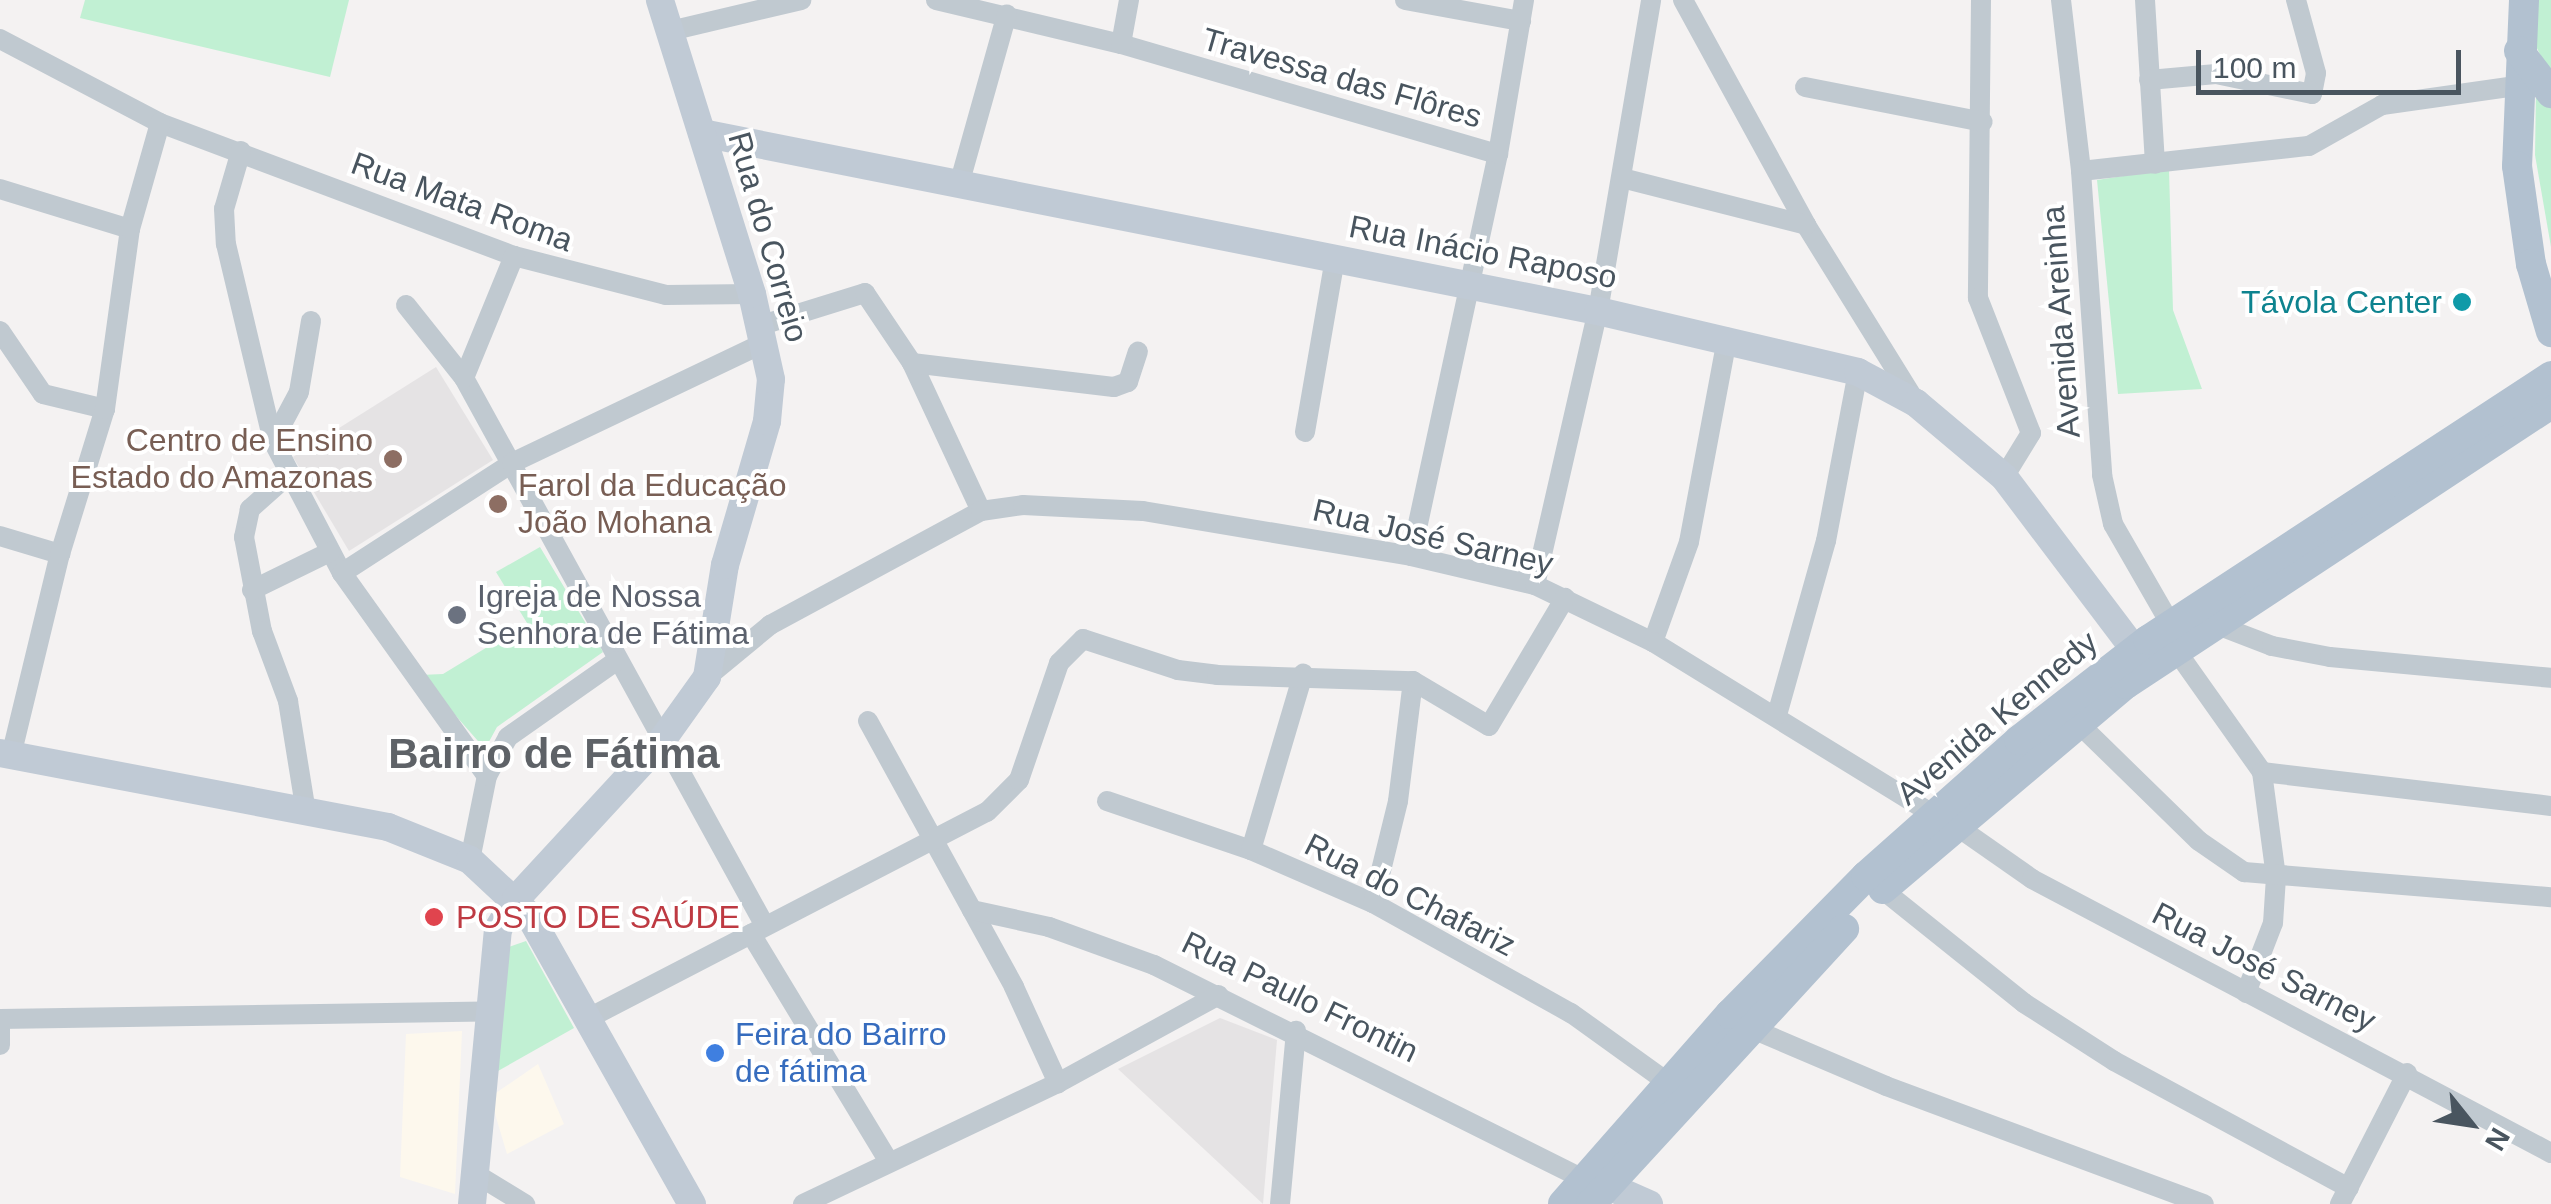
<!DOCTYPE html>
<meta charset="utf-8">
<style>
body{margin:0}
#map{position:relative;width:2551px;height:1204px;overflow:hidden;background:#f4f2f2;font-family:Helvetica,sans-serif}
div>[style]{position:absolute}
.commercial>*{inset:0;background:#fdf8ed}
.education>*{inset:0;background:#e5e3e4}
.green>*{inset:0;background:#c1f0d3}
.street>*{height:20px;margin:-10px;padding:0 10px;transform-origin:10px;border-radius:10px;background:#c0c9d0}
.secondary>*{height:28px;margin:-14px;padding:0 14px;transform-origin:14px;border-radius:14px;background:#c0cad5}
.primary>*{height:30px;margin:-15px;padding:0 15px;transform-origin:15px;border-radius:15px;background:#b2c1d0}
.dots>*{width:28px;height:28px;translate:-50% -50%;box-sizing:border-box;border:5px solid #fff;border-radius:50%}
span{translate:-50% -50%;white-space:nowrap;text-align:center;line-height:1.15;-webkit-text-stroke:8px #fff;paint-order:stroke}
.street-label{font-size:32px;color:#49555f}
.culture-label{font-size:32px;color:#0d838f}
.right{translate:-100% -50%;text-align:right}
.education-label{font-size:32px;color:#785e54}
.left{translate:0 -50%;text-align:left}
.worship-label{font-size:32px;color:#5b616d}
.health-label{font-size:32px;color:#be3a42}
.shop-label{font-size:32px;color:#366cbe}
.district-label{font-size:42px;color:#5e6267;font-weight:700}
.north{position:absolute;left:2421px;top:1074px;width:100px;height:100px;-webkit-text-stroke:8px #fff;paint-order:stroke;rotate:120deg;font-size:28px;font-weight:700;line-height:40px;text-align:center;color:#49555f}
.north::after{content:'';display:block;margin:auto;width:35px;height:45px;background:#49555f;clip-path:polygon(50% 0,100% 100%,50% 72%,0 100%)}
.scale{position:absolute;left:2196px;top:50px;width:265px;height:45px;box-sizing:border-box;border:5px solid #49555f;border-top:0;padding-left:12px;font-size:30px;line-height:35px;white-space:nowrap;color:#49555f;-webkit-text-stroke:8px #fff;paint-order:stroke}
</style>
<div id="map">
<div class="commercial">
<i style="clip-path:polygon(462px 1031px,455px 1194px,400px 1177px,406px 1034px)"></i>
<i style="clip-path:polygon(538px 1064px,564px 1124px,507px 1154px,490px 1097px)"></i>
</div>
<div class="education">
<i style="clip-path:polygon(436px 367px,493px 460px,349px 551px,293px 457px)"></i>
<i style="clip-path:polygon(1220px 1018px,1277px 1040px,1263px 1204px,1118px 1069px)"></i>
</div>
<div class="green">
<i style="clip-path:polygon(85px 0,349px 0,330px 77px,80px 18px)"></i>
<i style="clip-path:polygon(2537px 0,2551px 0,2551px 77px,2533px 40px)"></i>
<i style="clip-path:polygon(2536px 92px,2551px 101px,2551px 247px,2535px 155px)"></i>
<i style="clip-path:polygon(2169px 169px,2173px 310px,2202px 389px,2118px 394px,2097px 180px)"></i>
<i style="clip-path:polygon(540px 547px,603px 652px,497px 727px,485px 749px,420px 675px,443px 674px,527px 623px,496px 572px)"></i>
<i style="clip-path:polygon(526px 941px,574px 1028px,489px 1076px,500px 950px)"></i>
</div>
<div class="street">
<i style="left:936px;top:0;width:190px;rotate:13.4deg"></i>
<i style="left:1121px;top:44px;width:393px;rotate:16.3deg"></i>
<i style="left:1405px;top:0;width:118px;rotate:10.3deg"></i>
<i style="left:1683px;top:0;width:256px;rotate:61.3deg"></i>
<i style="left:1806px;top:225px;width:207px;rotate:58.2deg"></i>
<i style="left:1981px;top:0;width:298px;rotate:90.6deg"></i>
<i style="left:1978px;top:298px;width:145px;rotate:68.6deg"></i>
<i style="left:2031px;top:433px;width:52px;rotate:121.5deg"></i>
<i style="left:2061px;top:0;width:172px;rotate:83.3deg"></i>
<i style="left:2081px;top:171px;width:305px;rotate:86deg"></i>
<i style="left:2102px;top:475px;width:50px;rotate:77.3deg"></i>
<i style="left:2113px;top:524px;width:116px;rotate:60.1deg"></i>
<i style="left:2145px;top:0;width:164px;rotate:86.5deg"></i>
<i style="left:670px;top:31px;width:135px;rotate:-13.3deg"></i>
<i style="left:0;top:39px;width:181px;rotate:27.7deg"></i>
<i style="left:160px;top:123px;width:378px;rotate:20.6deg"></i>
<i style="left:514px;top:256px;width:157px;rotate:14.4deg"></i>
<i style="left:666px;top:295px;width:86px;rotate:-0.7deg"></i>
<i style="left:1121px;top:44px;width:45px;rotate:-79.7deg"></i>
<i style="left:2149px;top:80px;width:67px;rotate:-5.1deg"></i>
<i style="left:2216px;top:74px;width:98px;rotate:11.8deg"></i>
<i style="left:2312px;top:94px;width:21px;rotate:-79deg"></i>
<i style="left:2316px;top:73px;width:76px;rotate:-105.3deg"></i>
<i style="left:1805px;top:87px;width:181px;rotate:11.1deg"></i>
<i style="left:241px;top:151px;width:60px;rotate:106.3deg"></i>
<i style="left:224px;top:209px;width:35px;rotate:87deg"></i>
<i style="left:226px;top:244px;width:203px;rotate:76.6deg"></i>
<i style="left:273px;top:441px;width:149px;rotate:62.4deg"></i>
<i style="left:342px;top:573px;width:249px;rotate:54.5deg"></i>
<i style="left:2081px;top:171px;width:229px;rotate:-6.3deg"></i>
<i style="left:2309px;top:146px;width:84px;rotate:-29.3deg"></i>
<i style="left:2382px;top:105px;width:135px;rotate:-8.1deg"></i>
<i style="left:1622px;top:178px;width:190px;rotate:14.3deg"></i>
<i style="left:960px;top:181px;width:173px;rotate:-74.3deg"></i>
<i style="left:0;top:189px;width:136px;rotate:17.1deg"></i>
<i style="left:406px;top:305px;width:93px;rotate:51.5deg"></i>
<i style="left:464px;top:378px;width:625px;rotate:61.22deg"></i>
<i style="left:759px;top:326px;width:111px;rotate:-17.3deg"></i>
<i style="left:865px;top:293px;width:84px;rotate:56.1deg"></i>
<i style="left:912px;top:363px;width:163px;rotate:65deg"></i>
<i style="left:0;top:331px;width:76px;rotate:55.7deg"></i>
<i style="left:43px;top:394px;width:64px;rotate:13.6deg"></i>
<i style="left:912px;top:363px;width:203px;rotate:6.8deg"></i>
<i style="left:1114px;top:387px;width:15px;rotate:-20deg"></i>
<i style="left:1128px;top:382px;width:32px;rotate:-72deg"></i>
<i style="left:464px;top:378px;width:132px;rotate:-67.7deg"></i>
<i style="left:1305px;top:432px;width:177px;rotate:-80.2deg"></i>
<i style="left:273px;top:441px;width:55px;rotate:-62deg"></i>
<i style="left:299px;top:392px;width:72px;rotate:-80.4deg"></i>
<i style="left:287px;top:476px;width:50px;rotate:138.3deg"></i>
<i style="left:250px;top:509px;width:29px;rotate:102deg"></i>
<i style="left:244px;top:537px;width:96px;rotate:79.2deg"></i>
<i style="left:262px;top:631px;width:75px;rotate:69.6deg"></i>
<i style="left:288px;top:701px;width:112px;rotate:80.8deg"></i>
<i style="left:0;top:536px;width:63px;rotate:16.7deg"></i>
<i style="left:1411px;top:556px;width:411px;rotate:-77.8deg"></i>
<i style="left:1498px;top:154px;width:156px;rotate:-80.4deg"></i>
<i style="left:342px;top:573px;width:202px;rotate:-32.9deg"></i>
<i style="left:512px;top:463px;width:279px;rotate:-25.5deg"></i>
<i style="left:1535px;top:585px;width:281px;rotate:-77.1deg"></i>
<i style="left:1598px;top:311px;width:315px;rotate:-80.3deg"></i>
<i style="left:252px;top:590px;width:87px;rotate:-26deg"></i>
<i style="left:2212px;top:623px;width:64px;rotate:21deg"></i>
<i style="left:2272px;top:646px;width:59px;rotate:10.7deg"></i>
<i style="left:2330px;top:657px;width:222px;rotate:5.4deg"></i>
<i style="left:1653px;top:642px;width:106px;rotate:-70.2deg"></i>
<i style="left:1689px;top:542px;width:208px;rotate:-79.4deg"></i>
<i style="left:2175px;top:649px;width:151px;rotate:54.7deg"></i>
<i style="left:2262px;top:772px;width:106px;rotate:82.4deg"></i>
<i style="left:2276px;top:877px;width:46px;rotate:93.7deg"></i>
<i style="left:2273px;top:923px;width:75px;rotate:111.1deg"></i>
<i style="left:707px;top:677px;width:82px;rotate:-39.5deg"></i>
<i style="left:770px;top:625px;width:240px;rotate:-28.4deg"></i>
<i style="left:981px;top:511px;width:42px;rotate:-8.1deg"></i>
<i style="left:1023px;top:505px;width:120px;rotate:2.9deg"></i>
<i style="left:1143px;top:511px;width:272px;rotate:9.5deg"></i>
<i style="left:1411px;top:556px;width:127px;rotate:13.2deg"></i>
<i style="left:1535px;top:585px;width:131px;rotate:25.8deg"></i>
<i style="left:1653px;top:642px;width:330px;rotate:31.6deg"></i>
<i style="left:1777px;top:715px;width:181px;rotate:-74.3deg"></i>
<i style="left:1826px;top:541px;width:172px;rotate:-79.3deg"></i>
<i style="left:868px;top:721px;width:303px;rotate:61.2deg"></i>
<i style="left:1014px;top:987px;width:106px;rotate:65.4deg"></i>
<i style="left:2077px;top:722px;width:170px;rotate:44.3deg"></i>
<i style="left:2199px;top:841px;width:55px;rotate:34.6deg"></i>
<i style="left:2244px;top:872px;width:308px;rotate:4.7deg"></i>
<i style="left:11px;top:756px;width:208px;rotate:-76.4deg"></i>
<i style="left:60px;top:554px;width:152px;rotate:-72.8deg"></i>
<i style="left:105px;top:409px;width:182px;rotate:-82.1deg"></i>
<i style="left:130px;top:229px;width:110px;rotate:-74.2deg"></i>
<i style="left:2262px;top:772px;width:291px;rotate:6.7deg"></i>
<i style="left:1107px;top:801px;width:152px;rotate:18.8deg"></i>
<i style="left:1251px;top:850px;width:133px;rotate:23.5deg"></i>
<i style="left:1373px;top:903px;width:227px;rotate:29.1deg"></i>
<i style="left:1571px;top:1013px;width:118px;rotate:35.7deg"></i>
<i style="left:1955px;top:825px;width:94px;rotate:35deg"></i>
<i style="left:2032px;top:879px;width:587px;rotate:27.83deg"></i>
<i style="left:1251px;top:850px;width:184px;rotate:-73.5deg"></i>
<i style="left:470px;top:860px;width:86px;rotate:-78.6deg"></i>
<i style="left:487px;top:776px;width:44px;rotate:-61.7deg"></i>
<i style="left:508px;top:737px;width:132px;rotate:-35.1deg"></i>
<i style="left:1873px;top:882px;width:193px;rotate:38.7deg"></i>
<i style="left:2024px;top:1003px;width:107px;rotate:32.8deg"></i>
<i style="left:2114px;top:1061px;width:267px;rotate:28.4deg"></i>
<i style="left:1373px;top:903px;width:105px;rotate:-76.2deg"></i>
<i style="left:1398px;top:801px;width:121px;rotate:-82.9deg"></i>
<i style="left:972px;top:910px;width:79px;rotate:12.4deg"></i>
<i style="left:1049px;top:927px;width:112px;rotate:19.9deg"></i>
<i style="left:1154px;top:965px;width:480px;rotate:26.5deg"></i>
<i style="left:751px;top:934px;width:264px;rotate:58.8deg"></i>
<i style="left:0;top:1019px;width:485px;rotate:-0.9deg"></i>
<i style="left:587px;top:1019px;width:450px;rotate:-27.4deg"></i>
<i style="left:987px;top:812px;width:45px;rotate:-45deg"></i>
<i style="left:1019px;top:780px;width:124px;rotate:-71.1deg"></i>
<i style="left:1059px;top:663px;width:34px;rotate:-45deg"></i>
<i style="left:1083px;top:639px;width:100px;rotate:18.1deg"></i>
<i style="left:1178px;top:670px;width:39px;rotate:7deg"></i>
<i style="left:1217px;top:675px;width:196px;rotate:1.8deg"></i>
<i style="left:1413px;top:681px;width:88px;rotate:30.6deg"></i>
<i style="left:1489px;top:726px;width:149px;rotate:-59.3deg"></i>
<i style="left:1748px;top:1027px;width:150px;rotate:23.1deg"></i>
<i style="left:1886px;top:1086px;width:339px;rotate:20.4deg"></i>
<i style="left:0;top:1045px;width:26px;rotate:-90deg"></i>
<i style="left:474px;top:1173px;width:60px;rotate:31.3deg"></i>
<i style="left:803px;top:1204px;width:282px;rotate:-25.4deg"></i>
<i style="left:1058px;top:1083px;width:183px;rotate:-28.7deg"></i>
<i style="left:1280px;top:1204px;width:174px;rotate:-84.7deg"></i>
<i style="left:2340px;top:1204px;width:147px;rotate:-62.9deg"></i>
</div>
<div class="secondary">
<i style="left:702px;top:133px;width:914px;rotate:11.24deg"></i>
<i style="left:1598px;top:311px;width:267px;rotate:13.2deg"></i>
<i style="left:1858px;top:372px;width:66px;rotate:28.1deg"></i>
<i style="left:1916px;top:403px;width:115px;rotate:40.1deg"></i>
<i style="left:2004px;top:477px;width:217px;rotate:52.9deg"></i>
<i style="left:0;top:753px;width:395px;rotate:10.8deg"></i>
<i style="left:388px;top:827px;width:88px;rotate:21.9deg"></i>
<i style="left:470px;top:860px;width:81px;rotate:43deg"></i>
<i style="left:529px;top:915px;width:332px;rotate:60.6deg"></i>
<i style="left:1606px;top:1185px;width:47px;rotate:23.8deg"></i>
<i style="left:472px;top:1204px;width:276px;rotate:-84.6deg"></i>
<i style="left:498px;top:929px;width:35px;rotate:-59deg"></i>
<i style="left:516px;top:899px;width:212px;rotate:-47.3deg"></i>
<i style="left:660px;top:743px;width:81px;rotate:-54.5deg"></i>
<i style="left:707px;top:677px;width:113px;rotate:-80.9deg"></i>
<i style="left:725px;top:565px;width:150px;rotate:-73.7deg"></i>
<i style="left:767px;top:421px;width:42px;rotate:-84.6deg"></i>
<i style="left:771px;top:379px;width:87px;rotate:-102.6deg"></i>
<i style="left:752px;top:294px;width:308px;rotate:-107.4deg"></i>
</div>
<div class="primary">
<i style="left:2524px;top:0;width:166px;rotate:92.4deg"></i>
<i style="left:2517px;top:166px;width:99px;rotate:81.9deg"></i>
<i style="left:2531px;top:264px;width:71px;rotate:73.6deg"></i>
<i style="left:2519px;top:51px;width:53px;rotate:52.7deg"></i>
<i style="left:1883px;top:889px;width:318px;rotate:-40.2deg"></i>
<i style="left:2126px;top:684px;width:509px;rotate:-33.38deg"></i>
<i style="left:1563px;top:1204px;width:253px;rotate:-48.7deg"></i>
<i style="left:1730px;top:1014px;width:194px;rotate:-45.4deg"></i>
<i style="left:1866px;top:876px;width:205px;rotate:-41.6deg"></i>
<i style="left:2019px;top:740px;width:163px;rotate:-37.8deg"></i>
<i style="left:2148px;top:640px;width:482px;rotate:-33.2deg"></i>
<i style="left:1591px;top:1204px;width:374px;rotate:-47.4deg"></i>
</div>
<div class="dots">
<i style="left:2462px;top:302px;background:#0f9aa8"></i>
<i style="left:393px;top:459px;background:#8d6e63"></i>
<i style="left:498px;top:504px;background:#8d6e63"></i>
<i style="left:457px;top:615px;background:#6b7280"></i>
<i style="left:434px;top:917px;background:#e0444e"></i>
<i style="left:715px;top:1053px;background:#3f7fe0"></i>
</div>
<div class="street-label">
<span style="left:1342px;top:78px;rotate:16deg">Travessa das Flôres</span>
<span style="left:462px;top:202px;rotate:20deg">Rua Mata Roma</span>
<span style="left:768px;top:237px;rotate:74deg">Rua do Correio</span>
<span style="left:1483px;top:252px;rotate:11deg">Rua Inácio Raposo</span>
<span style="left:2061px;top:322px;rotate:-94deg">Avenida Areinha</span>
<span style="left:1433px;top:537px;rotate:13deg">Rua José Sarney</span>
<span style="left:1997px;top:718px;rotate:-40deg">Avenida Kennedy</span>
<span style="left:1410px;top:895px;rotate:27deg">Rua do Chafariz</span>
<span style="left:2264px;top:967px;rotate:27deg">Rua José Sarney</span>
<span style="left:1300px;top:997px;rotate:26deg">Rua Paulo Frontin</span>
</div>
<div class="culture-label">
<span class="right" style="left:2442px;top:302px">Távola Center</span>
</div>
<div class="education-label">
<span class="right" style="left:373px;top:459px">Centro de Ensino<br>Estado do Amazonas</span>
<span class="left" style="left:518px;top:504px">Farol da Educação<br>João Mohana</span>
</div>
<div class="worship-label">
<span class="left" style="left:477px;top:615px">Igreja de Nossa<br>Senhora de Fátima</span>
</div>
<div class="health-label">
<span class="left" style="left:456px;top:917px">POSTO DE SAÚDE</span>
</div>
<div class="shop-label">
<span class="left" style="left:735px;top:1053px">Feira do Bairro<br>de fátima</span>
</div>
<div class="district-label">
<span style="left:554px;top:754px">Bairro de Fátima</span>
</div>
<div class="north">N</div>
<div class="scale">100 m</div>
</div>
